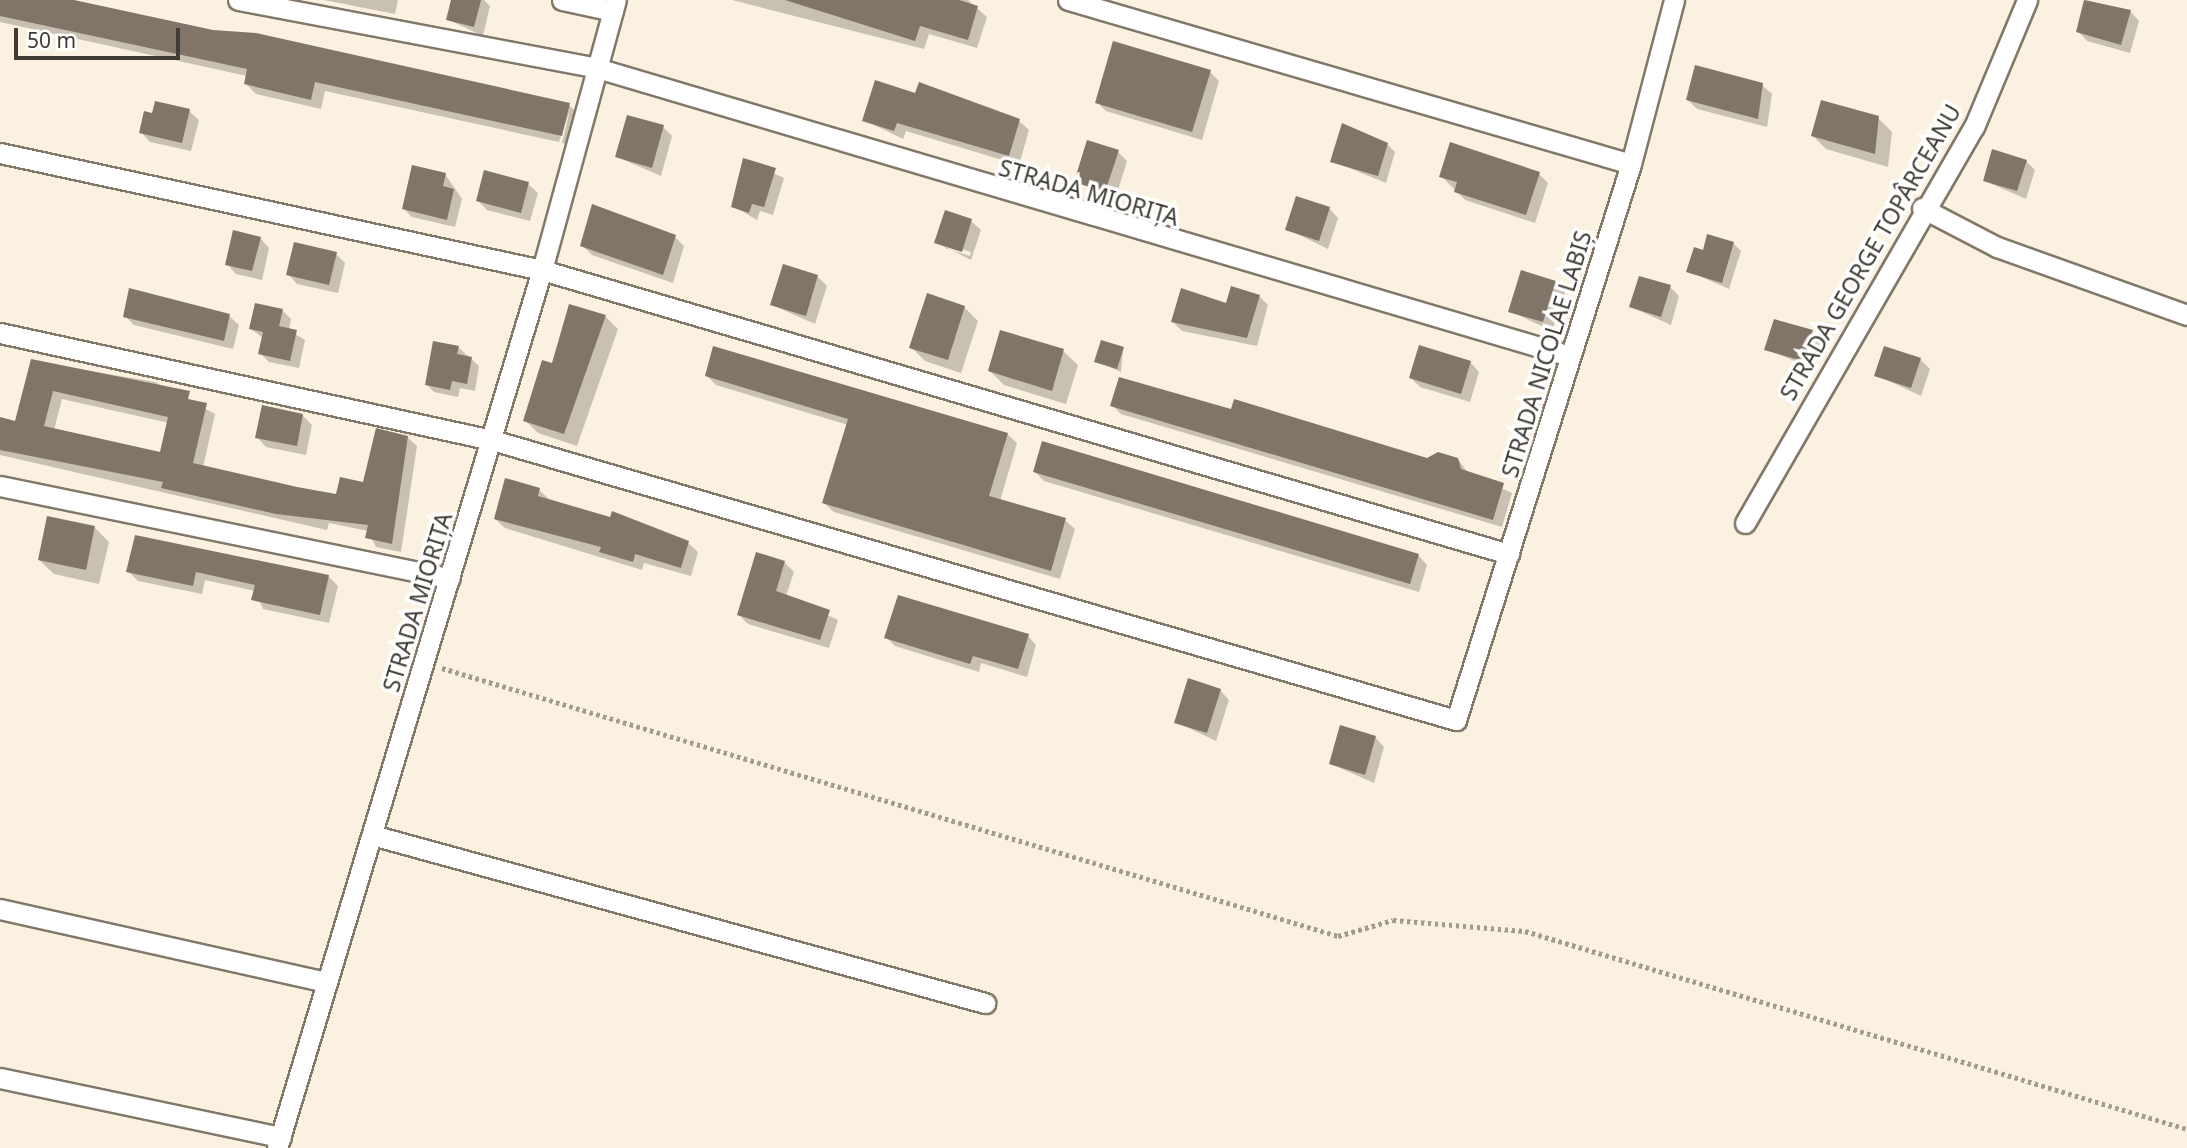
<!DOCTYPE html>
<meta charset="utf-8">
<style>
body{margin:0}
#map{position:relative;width:2187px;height:1148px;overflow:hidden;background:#faf1e0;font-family:"Noto Sans",sans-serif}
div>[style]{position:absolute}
.shadow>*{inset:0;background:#0003}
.building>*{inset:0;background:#807568}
.path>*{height:4.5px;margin-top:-2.25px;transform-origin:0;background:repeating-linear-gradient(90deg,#a29b8f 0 3.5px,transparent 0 7px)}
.roads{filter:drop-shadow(2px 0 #81786a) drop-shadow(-2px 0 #81786a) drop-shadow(0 2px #81786a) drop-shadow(0 -2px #81786a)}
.minor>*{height:19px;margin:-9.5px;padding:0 9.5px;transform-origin:9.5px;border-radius:9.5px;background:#fff}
span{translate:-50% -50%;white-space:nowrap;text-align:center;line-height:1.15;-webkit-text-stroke:7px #fff;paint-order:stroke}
.street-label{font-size:23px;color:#403c35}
.scale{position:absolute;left:14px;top:28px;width:166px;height:32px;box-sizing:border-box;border:4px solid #403c35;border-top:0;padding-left:9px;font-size:21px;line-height:24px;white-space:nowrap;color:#403c35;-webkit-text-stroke:5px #fff;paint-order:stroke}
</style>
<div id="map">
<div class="shadow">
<i style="clip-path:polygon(0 0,61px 0,569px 105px,579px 115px,572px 145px,562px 143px,570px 110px,559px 142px,325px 91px,321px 109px,256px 94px,246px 84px,247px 76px,0 22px)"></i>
<i style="clip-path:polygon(324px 0,398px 0,395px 14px)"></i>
<i style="clip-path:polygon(453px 0,484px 0,490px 6px,483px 36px,447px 19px)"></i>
<i style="clip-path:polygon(732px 0,968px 0,987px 17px,977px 48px,929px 34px,924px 49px)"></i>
<i style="clip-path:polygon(2086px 0,2130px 11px,2139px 21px,2130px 53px,2087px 41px,2078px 31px)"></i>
<i style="clip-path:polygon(1210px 72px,1219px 81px,1202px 140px,1106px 111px,1097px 102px)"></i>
<i style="clip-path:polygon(1762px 85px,1772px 94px,1767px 127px,1697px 109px,1688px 100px)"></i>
<i style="clip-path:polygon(916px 95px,1019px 121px,1029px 130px,1019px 165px,906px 131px,903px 139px,864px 120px)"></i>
<i style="clip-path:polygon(189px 111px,199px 120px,191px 151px,150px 142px,141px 132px,153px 115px)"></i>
<i style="clip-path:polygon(1878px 118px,1892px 132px,1888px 167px,1826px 149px,1813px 136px)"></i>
<i style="clip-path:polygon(663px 127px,672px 136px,661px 176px,617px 157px)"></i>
<i style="clip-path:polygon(1387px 144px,1395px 152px,1386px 183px,1332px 161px)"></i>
<i style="clip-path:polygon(1118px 152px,1127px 161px,1115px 200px,1076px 181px)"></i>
<i style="clip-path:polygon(744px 160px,784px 178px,773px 215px,760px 211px,757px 220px,733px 206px)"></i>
<i style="clip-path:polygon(2026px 161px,2035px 170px,2026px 199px,1985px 181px)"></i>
<i style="clip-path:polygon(445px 174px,462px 199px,455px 227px,412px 217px,404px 209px)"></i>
<i style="clip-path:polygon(1539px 174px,1548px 183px,1535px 223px,1465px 200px,1441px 176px)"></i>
<i style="clip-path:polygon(528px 184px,538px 193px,530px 221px,487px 210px,478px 201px)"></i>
<i style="clip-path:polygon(593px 206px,675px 237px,684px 246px,673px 283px,592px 255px,582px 245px)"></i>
<i style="clip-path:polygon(1329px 208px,1338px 218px,1328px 249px,1287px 229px)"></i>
<i style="clip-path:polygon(evenodd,971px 221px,981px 230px,971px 260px,936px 242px,971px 221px,945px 244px,971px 252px,970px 256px,945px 248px,945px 244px)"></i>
<i style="clip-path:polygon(260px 238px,269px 248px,262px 280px,236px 274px,227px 264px)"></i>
<i style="clip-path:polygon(1733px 243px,1741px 251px,1729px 289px,1688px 271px)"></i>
<i style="clip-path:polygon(336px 254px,345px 263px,338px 293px,297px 284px,288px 274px)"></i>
<i style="clip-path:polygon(817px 276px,827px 286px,815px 324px,772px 305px)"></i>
<i style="clip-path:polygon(1555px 282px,1565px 292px,1552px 331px,1510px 311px)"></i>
<i style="clip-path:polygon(1670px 287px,1679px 296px,1671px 325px,1631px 307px)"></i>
<i style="clip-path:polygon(1259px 296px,1268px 305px,1257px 346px,1182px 331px,1172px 321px)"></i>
<i style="clip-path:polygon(570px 307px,606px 317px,618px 329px,577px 446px,538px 433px,525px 420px,553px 365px)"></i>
<i style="clip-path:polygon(964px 307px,978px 321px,961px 373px,925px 361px,911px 347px)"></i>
<i style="clip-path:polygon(282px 310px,291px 319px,289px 330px,305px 340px,299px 368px,269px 362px,260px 353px,263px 338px,251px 329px)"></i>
<i style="clip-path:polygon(125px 316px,229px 316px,239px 325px,233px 349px,134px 325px)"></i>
<i style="clip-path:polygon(1812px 332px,1821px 341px,1813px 369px,1766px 349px)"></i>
<i style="clip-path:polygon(458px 347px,479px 366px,475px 391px,460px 388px,458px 397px,434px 392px,426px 384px)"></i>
<i style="clip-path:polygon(1123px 349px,1121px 372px,1096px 361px)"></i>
<i style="clip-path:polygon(1063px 351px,1078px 365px,1066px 404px,1004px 385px,990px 371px)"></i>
<i style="clip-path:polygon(1920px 359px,1930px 369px,1921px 396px,1876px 375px)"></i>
<i style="clip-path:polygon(evenodd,32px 361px,155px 382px,215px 414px,203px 467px,337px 496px,364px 484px,407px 437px,417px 446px,401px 552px,376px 547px,368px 531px,329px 523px,327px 530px,0 455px,0 420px,16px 423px,32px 361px,62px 399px,169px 423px,161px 454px,54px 430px,62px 399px)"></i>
<i style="clip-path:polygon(1470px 362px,1479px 372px,1470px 402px,1420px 387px,1411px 378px)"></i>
<i style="clip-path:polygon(707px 376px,1007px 434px,1017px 443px,1000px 501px,1065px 520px,1075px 529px,1060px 579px,834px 512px,824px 503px,848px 425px,716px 385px)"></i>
<i style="clip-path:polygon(1112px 405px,1232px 411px,1427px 460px,1458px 459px,1468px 473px,1512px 493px,1502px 527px,1121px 414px)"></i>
<i style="clip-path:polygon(302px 415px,312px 425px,306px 455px,266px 447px,257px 437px)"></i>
<i style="clip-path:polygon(1035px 472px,1418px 555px,1427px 565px,1419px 592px,1044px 481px)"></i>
<i style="clip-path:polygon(539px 490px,549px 499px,688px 543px,698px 552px,691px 576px,644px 563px,642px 570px,505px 528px,495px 519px)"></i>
<i style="clip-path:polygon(94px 527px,109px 542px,99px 584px,54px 574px,39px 560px)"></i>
<i style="clip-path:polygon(137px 537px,329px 577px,338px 586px,329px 623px,263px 609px,255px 591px,205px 580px,202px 594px,138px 581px,128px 571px)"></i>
<i style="clip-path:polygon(784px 562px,794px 572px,786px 596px,838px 620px,829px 648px,748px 624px,739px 615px)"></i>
<i style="clip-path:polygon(1028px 636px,1036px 645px,1027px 677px,981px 663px,979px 672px,895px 646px,886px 637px)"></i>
<i style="clip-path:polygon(1220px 690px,1229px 700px,1216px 741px,1176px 722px)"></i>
<i style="clip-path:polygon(1375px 737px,1384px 747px,1374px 783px,1331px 764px)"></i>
</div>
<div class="building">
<i style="clip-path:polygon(0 0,74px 0,213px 30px,256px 33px,570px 103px,562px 136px,315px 82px,311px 100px,244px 84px,247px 69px,0 16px)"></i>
<i style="clip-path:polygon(451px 0,481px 0,474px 27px,446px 20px)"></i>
<i style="clip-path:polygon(785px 0,959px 0,978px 6px,968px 40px,920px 26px,915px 41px)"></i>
<i style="clip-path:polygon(2084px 0,2131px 10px,2121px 45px,2076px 32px)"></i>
<i style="clip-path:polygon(1113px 41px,1211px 70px,1192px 132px,1095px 103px)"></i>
<i style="clip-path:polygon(1695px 65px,1763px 83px,1758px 119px,1686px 100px)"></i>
<i style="clip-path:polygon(875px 80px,915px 93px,919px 82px,1020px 119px,1009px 156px,897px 123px,894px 131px,862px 121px)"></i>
<i style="clip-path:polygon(1821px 100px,1879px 116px,1875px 154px,1811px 136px)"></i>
<i style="clip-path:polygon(155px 101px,190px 109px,182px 143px,139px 133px,144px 111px,152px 113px)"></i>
<i style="clip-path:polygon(627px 115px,664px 125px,652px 168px,615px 157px)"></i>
<i style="clip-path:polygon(1342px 123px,1388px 143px,1378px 176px,1330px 162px)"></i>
<i style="clip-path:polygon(1087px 140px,1119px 150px,1105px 192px,1074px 182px)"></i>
<i style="clip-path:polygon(1450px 142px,1540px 172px,1526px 215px,1454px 192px,1457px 182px,1439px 177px)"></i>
<i style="clip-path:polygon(1992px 149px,2027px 160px,2017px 191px,1983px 181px)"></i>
<i style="clip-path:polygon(743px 158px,776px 168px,764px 207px,752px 204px,749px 213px,731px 207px)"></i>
<i style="clip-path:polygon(412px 165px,446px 173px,443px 186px,454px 189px,447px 220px,402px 209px)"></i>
<i style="clip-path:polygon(484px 170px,529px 182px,521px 213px,476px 201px)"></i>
<i style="clip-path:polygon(1296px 196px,1330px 207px,1319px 241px,1285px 230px)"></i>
<i style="clip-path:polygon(592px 204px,676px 235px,663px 275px,580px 246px)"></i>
<i style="clip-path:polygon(945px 210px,972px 219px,962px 252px,934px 243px)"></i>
<i style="clip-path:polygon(233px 230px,261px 237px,252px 271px,225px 265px)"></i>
<i style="clip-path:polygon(1707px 234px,1734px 242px,1722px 283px,1686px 272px,1694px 247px,1703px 250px)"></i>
<i style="clip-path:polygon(294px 242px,337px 252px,329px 285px,286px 275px)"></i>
<i style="clip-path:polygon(783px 264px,818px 275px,806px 316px,770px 305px)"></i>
<i style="clip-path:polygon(1521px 270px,1556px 281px,1543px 322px,1508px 312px)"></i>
<i style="clip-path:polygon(1639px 276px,1671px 285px,1661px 317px,1629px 307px)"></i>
<i style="clip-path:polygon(1231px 286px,1260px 295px,1247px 338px,1171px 322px,1181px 288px,1226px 303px)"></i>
<i style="clip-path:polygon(129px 288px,230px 314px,224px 341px,123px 317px)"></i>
<i style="clip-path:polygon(927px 293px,965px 306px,948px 360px,909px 348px)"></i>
<i style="clip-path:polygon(255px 303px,283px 309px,279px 326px,297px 330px,290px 361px,258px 354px,263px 332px,249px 329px)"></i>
<i style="clip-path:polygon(569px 304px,606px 315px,564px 434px,523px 421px,542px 360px,552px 363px)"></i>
<i style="clip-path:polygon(1774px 319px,1813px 330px,1803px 361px,1764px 350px)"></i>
<i style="clip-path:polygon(1000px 330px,1064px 349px,1052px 391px,988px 371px)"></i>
<i style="clip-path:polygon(1101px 340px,1124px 347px,1117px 369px,1094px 362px)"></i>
<i style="clip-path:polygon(433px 341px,459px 346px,457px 354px,472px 357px,467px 384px,452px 381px,450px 390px,425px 385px)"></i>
<i style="clip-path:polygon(1419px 345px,1471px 361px,1461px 394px,1409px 378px)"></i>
<i style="clip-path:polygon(713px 346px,1008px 433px,989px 496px,1066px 518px,1051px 571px,822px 503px,848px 419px,705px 376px)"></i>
<i style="clip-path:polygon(1884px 346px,1921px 358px,1911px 388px,1874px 376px)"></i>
<i style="clip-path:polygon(evenodd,31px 359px,190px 391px,188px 399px,207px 403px,193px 463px,297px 487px,336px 494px,340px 477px,363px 482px,376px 428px,408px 436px,392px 544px,365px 538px,368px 525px,276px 514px,161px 488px,163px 482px,0 450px,0 417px,15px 421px,31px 359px,53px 391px,168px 417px,160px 452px,44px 426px,53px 391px)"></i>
<i style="clip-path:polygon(1119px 377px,1231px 409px,1234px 399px,1427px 458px,1438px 452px,1458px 458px,1461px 469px,1504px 483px,1493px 520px,1110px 406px)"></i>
<i style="clip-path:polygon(262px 405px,303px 414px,297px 446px,255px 438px)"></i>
<i style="clip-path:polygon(1042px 441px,1419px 554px,1410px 584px,1033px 472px)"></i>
<i style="clip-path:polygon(505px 478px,540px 488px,538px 496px,610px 517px,612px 511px,689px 541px,681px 568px,635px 554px,633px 562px,599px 552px,601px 547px,494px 519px)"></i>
<i style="clip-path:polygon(47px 516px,95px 526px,86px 570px,38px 560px)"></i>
<i style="clip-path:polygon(135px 535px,329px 575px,320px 615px,251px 600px,255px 585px,196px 572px,193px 586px,126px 572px)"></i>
<i style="clip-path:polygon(756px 552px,785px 561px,776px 591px,830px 610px,820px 640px,737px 615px)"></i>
<i style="clip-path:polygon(898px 595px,1029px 634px,1018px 669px,973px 656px,970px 664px,884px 638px)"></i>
<i style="clip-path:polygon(1188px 678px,1221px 689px,1207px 733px,1174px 723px)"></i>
<i style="clip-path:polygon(1340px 725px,1376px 736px,1365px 775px,1329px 764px)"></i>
</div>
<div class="path">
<i style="left:442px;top:668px;width:935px;rotate:16.65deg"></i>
<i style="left:1338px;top:936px;width:57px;rotate:-16.2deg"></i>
<i style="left:1393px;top:920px;width:132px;rotate:4.8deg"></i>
<i style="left:1525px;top:931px;width:691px;rotate:16.65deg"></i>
</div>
<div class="roads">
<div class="minor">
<i style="left:238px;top:0;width:365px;rotate:10.7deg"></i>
<i style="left:597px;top:68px;width:1015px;rotate:16.49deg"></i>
<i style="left:562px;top:0;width:52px;rotate:12.2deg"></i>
<i style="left:1068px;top:0;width:586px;rotate:16.24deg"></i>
<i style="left:0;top:153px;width:554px;rotate:12.18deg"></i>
<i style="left:542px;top:270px;width:1008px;rotate:16.37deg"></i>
<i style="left:1922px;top:208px;width:85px;rotate:27.5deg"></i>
<i style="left:1997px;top:247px;width:202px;rotate:19.7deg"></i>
<i style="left:0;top:333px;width:504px;rotate:12.27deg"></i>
<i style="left:492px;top:440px;width:1004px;rotate:16.2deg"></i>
<i style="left:1456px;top:720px;width:583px;rotate:-72.53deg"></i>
<i style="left:1631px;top:164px;width:170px;rotate:-75.3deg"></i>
<i style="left:0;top:486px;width:459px;rotate:11.6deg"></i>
<i style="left:1745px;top:523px;width:457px;rotate:-60deg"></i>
<i style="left:1974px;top:127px;width:138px;rotate:-67.3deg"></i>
<i style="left:372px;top:835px;width:636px;rotate:15.33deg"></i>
<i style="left:0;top:909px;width:335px;rotate:12.6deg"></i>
<i style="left:0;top:1078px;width:287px;rotate:11.9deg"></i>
<i style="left:277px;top:1148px;width:917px;rotate:-73.21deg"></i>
<i style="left:542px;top:270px;width:280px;rotate:-74.7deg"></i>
</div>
</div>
<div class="street-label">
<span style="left:1089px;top:192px;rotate:16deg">STRADA MIORIȚA</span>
<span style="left:1870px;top:252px;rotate:-60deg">STRADA GEORGE TOPÂRCEANU</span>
<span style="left:1546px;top:354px;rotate:-73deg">STRADA NICOLAE LABIȘ</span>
<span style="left:417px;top:602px;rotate:-73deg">STRADA MIORIȚA</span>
</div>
<div class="scale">50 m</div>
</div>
